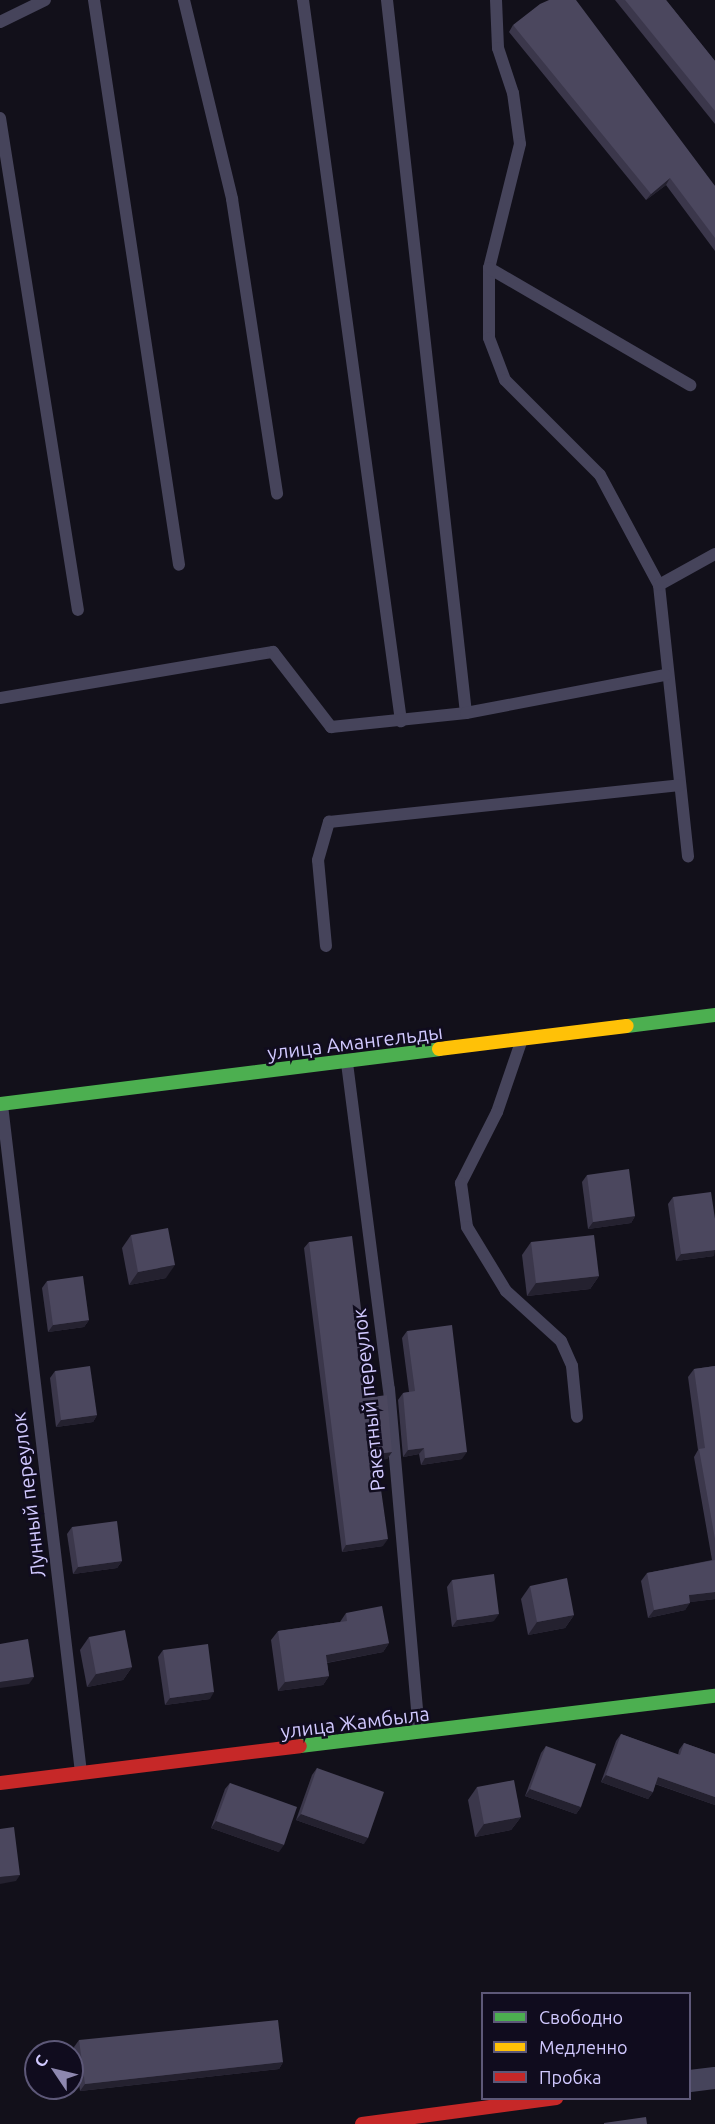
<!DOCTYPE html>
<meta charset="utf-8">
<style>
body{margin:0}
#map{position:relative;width:715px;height:2124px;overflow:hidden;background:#12101a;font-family:Ubuntu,sans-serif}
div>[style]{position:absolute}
.lane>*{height:12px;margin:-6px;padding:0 6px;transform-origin:6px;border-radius:6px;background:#46445b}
.street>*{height:22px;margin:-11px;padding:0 11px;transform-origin:11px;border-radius:11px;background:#46445b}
.fast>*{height:14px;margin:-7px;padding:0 7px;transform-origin:7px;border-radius:7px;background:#4caf50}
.slow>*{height:14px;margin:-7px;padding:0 7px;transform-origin:7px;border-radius:7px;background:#ffc107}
.jam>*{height:14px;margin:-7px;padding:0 7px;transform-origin:7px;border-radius:7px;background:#c62828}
.wall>*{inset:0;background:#3b374b}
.shaded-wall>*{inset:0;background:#24212f}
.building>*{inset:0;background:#4b475e}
span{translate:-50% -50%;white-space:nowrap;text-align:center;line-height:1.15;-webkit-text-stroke:5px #100c1e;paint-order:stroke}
.street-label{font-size:20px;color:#d1c9ff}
.legend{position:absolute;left:481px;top:1992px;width:210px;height:108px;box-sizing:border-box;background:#100c1e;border:2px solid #5d5878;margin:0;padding:8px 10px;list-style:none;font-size:18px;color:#d1c9ff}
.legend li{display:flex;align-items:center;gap:12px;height:30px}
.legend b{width:30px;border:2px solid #5d5878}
.north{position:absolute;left:24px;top:2040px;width:60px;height:60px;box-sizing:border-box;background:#100c1e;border:2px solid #5d5878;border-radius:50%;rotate:305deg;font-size:16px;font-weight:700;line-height:24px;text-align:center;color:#d1c9ff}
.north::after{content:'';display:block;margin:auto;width:21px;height:27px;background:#8e88af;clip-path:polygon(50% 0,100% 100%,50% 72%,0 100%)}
</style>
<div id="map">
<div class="lane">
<i style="left:94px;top:0;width:571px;rotate:81.44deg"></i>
<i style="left:184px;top:0;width:205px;rotate:76.4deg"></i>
<i style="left:232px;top:199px;width:298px;rotate:81.3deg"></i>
<i style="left:303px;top:0;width:728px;rotate:82.26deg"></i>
<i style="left:387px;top:0;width:717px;rotate:83.68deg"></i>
<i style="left:496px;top:0;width:48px;rotate:87.6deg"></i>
<i style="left:498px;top:48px;width:47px;rotate:71.6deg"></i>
<i style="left:513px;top:93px;width:51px;rotate:82.2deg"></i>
<i style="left:520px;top:144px;width:128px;rotate:104deg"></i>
<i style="left:489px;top:268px;width:70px;rotate:90deg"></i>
<i style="left:489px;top:338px;width:45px;rotate:69.1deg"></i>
<i style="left:505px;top:380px;width:134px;rotate:45deg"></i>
<i style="left:600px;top:475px;width:125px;rotate:61.8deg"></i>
<i style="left:659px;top:585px;width:273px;rotate:83.9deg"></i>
<i style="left:0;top:22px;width:50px;rotate:-26.1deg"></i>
<i style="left:0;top:118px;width:498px;rotate:81deg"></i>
<i style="left:489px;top:268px;width:233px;rotate:30.2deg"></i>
<i style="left:659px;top:585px;width:64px;rotate:-29deg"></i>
<i style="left:0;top:698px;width:277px;rotate:-9.6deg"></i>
<i style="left:273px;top:652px;width:95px;rotate:52.3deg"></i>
<i style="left:331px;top:727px;width:136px;rotate:-5.9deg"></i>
<i style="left:466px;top:713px;width:203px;rotate:-10.8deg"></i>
<i style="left:326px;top:946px;width:86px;rotate:-95.3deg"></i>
<i style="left:318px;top:860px;width:40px;rotate:-74deg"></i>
<i style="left:329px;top:822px;width:353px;rotate:-6deg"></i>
<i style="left:521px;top:1042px;width:74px;rotate:108.9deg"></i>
<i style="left:497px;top:1112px;width:80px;rotate:116.9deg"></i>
<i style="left:461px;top:1183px;width:44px;rotate:82.2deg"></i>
<i style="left:467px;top:1227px;width:75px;rotate:58.6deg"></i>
<i style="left:506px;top:1291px;width:74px;rotate:42.3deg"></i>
<i style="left:561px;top:1341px;width:27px;rotate:66deg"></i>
<i style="left:572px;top:1366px;width:51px;rotate:84.4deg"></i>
<i style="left:347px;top:1063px;width:329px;rotate:82.7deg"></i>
<i style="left:389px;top:1389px;width:342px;rotate:85deg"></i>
<i style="left:2px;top:1105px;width:672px;rotate:83.25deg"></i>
</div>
<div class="street">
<i style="left:690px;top:2081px;width:25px;rotate:-7deg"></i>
</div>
<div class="fast">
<i style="left:627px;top:1026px;width:89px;rotate:-7.1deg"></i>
<i style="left:0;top:1104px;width:442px;rotate:-7.1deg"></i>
<i style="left:300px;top:1746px;width:418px;rotate:-6.9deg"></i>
</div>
<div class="slow">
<i style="left:439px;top:1049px;width:189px;rotate:-7deg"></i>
</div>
<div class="jam">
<i style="left:0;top:1783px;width:302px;rotate:-7deg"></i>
<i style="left:362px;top:2124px;width:196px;rotate:-7.6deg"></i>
</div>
<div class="wall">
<i style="clip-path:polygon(615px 0,666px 0,715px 61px,715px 124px)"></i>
<i style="clip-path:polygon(513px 25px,715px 186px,715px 251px,666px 185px,646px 200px,509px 32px)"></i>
<i style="clip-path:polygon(587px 1175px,635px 1216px,631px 1223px,588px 1229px,582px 1182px)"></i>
<i style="clip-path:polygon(673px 1197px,715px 1219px,714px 1256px,676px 1261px,668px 1204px)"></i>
<i style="clip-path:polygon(131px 1235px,166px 1278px,129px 1285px,122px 1248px)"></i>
<i style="clip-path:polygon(309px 1242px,372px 1397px,392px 1452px,387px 1459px,377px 1460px,383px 1546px,342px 1552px,304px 1248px)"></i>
<i style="clip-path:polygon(531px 1242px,599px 1276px,590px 1289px,527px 1296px,522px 1255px)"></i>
<i style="clip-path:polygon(47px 1281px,89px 1320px,84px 1327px,48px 1332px,42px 1288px)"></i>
<i style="clip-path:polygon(407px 1331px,462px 1459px,421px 1465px,419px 1454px,403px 1457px,398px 1400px,403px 1393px,409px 1392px,402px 1338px)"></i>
<i style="clip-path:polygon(715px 1366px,715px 1599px,690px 1602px,685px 1610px,648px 1618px,641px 1581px,647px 1573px,712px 1560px,694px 1457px,698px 1450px,688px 1377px,694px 1369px)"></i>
<i style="clip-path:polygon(55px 1371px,97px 1415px,93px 1422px,56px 1427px,50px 1378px)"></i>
<i style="clip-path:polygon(72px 1527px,122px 1561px,117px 1568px,73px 1574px,67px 1534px)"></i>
<i style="clip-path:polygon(452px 1580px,494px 1621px,452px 1627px,447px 1587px)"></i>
<i style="clip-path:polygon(530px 1586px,574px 1615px,565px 1628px,528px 1635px,521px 1599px)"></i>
<i style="clip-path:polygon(346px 1613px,389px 1643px,383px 1652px,327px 1663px,329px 1676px,323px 1685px,278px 1691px,271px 1640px,278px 1631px,340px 1622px)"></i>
<i style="clip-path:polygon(89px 1637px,132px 1667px,123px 1680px,87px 1687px,80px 1650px)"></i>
<i style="clip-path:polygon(163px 1650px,210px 1699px,165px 1705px,158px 1657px)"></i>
<i style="clip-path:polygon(621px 1734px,678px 1755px,679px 1750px,684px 1743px,715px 1754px,715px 1805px,655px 1784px,653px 1792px,648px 1799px,601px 1782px,616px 1741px)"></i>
<i style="clip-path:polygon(546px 1746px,581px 1807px,576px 1814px,525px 1796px,541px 1753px)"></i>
<i style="clip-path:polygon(317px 1768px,364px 1844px,296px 1820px,312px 1775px)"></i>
<i style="clip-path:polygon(230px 1783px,279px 1852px,211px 1828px,225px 1789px)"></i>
<i style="clip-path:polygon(477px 1787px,521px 1817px,511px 1830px,475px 1837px,468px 1800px)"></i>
<i style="clip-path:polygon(79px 2040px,283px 2062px,279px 2069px,80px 2091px,74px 2047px)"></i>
</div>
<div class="shaded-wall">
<i style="clip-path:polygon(670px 178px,666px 185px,646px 200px,651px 194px)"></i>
<i style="clip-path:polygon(635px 1216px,631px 1223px,588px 1229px,593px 1222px)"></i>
<i style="clip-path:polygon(715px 1250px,714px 1256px,676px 1261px,681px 1254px)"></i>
<i style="clip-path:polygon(175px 1265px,166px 1278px,129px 1285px,138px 1272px)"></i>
<i style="clip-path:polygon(599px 1276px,590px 1289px,527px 1296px,536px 1283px)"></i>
<i style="clip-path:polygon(89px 1320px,84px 1327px,48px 1332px,53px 1325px)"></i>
<i style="clip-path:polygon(97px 1415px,93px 1422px,56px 1427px,61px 1420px)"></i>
<i style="clip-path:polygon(424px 1448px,419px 1454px,403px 1457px,408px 1450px)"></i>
<i style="clip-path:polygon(392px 1452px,387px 1459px,371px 1461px,376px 1454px)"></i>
<i style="clip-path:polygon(467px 1452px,462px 1459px,421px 1465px,425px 1458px)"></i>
<i style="clip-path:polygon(388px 1539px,383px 1546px,342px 1552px,346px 1545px)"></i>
<i style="clip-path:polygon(122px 1561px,117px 1568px,73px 1574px,78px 1567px)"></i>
<i style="clip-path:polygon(715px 1592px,715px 1599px,683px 1603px,689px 1595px)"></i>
<i style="clip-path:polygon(690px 1603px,685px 1610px,648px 1618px,654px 1610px)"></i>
<i style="clip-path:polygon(499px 1614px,494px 1621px,452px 1627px,457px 1620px)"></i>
<i style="clip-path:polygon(574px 1615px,565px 1628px,528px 1635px,537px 1622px)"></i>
<i style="clip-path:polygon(389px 1643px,383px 1652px,320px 1664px,326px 1655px)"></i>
<i style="clip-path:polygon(132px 1667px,123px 1680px,87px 1687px,96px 1674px)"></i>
<i style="clip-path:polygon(329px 1676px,323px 1685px,278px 1691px,285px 1682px)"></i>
<i style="clip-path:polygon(34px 1677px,29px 1684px,0 1688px,0 1682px)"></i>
<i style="clip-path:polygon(214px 1692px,210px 1699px,165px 1705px,170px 1698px)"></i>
<i style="clip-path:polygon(606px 1775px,653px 1792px,648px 1799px,601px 1782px)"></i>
<i style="clip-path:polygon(658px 1777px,715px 1797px,715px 1805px,653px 1783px)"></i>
<i style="clip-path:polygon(530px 1789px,581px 1807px,576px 1814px,525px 1796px)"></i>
<i style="clip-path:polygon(301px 1814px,368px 1838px,364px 1844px,296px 1820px)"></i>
<i style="clip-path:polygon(521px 1817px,511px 1830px,475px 1837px,484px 1824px)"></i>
<i style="clip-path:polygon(216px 1821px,284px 1845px,279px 1852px,211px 1828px)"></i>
<i style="clip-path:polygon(20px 1875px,16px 1881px,0 1884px,0 1877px)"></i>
<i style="clip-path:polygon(283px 2062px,279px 2069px,80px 2091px,85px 2084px)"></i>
</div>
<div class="building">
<i style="clip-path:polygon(549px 0,576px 0,715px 186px,715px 238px,670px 178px,651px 194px,513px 25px,540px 4px)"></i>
<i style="clip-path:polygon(625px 0,666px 0,715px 61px,715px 111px)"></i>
<i style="clip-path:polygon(629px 1169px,635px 1216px,593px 1222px,587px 1175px)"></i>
<i style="clip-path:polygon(711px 1192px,715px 1219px,715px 1250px,681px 1254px,673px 1197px)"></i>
<i style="clip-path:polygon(168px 1228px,175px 1265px,138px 1272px,131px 1235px)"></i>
<i style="clip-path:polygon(594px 1235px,599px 1276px,536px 1283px,531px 1242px)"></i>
<i style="clip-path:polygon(352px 1236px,372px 1397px,387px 1395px,392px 1452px,376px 1454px,388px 1539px,346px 1545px,309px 1242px)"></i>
<i style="clip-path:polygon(83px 1276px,89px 1320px,53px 1325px,47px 1281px)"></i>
<i style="clip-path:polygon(452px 1325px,467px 1452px,425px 1458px,424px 1448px,408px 1450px,403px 1393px,415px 1391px,407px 1331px)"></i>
<i style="clip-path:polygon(90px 1366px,97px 1415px,61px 1420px,55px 1371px)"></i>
<i style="clip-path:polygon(715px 1366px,715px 1539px,699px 1449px,705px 1448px,694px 1369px)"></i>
<i style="clip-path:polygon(117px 1521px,122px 1561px,78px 1567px,72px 1527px)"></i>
<i style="clip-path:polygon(715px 1560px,715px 1592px,689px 1595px,690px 1603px,654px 1610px,647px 1573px)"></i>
<i style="clip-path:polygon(494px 1574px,499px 1614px,457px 1620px,452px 1580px)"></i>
<i style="clip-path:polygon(567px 1578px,574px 1615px,537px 1622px,530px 1586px)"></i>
<i style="clip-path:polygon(382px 1606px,389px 1643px,326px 1655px,329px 1676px,285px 1682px,278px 1631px,347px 1621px,346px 1613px)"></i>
<i style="clip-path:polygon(125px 1630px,132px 1667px,96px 1674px,89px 1637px)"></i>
<i style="clip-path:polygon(28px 1639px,34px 1677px,0 1682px,0 1644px)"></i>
<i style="clip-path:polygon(208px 1644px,214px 1692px,170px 1698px,163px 1650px)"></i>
<i style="clip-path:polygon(621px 1734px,680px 1755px,684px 1743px,715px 1754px,715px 1797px,658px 1777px,653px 1792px,606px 1775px)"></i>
<i style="clip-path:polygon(546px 1746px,596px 1764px,581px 1807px,530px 1789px)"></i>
<i style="clip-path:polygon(317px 1768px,384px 1792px,368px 1838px,301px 1814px)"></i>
<i style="clip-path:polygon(514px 1780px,521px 1817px,484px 1824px,477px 1787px)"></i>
<i style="clip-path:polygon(230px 1783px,297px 1807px,284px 1845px,216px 1821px)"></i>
<i style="clip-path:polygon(14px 1827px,20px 1875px,0 1877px,0 1829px)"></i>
<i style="clip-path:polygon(278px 2020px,283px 2062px,85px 2084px,79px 2040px)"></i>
<i style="clip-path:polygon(646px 2117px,647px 2124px,604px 2124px,604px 2123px)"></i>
</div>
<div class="street-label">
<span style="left:355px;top:1042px;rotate:-7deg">улица Амангельды</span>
<span style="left:368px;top:1400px;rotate:-96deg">Ракетный переулок</span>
<span style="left:28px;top:1495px;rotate:-97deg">Лунный переулок</span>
<span style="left:355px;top:1722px;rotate:-7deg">улица Жамбыла</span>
</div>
<ul class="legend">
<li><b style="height:8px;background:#4caf50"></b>Свободно</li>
<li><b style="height:8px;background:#ffc107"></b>Медленно</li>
<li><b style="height:8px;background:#c62828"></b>Пробка</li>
</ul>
<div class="north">С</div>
</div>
